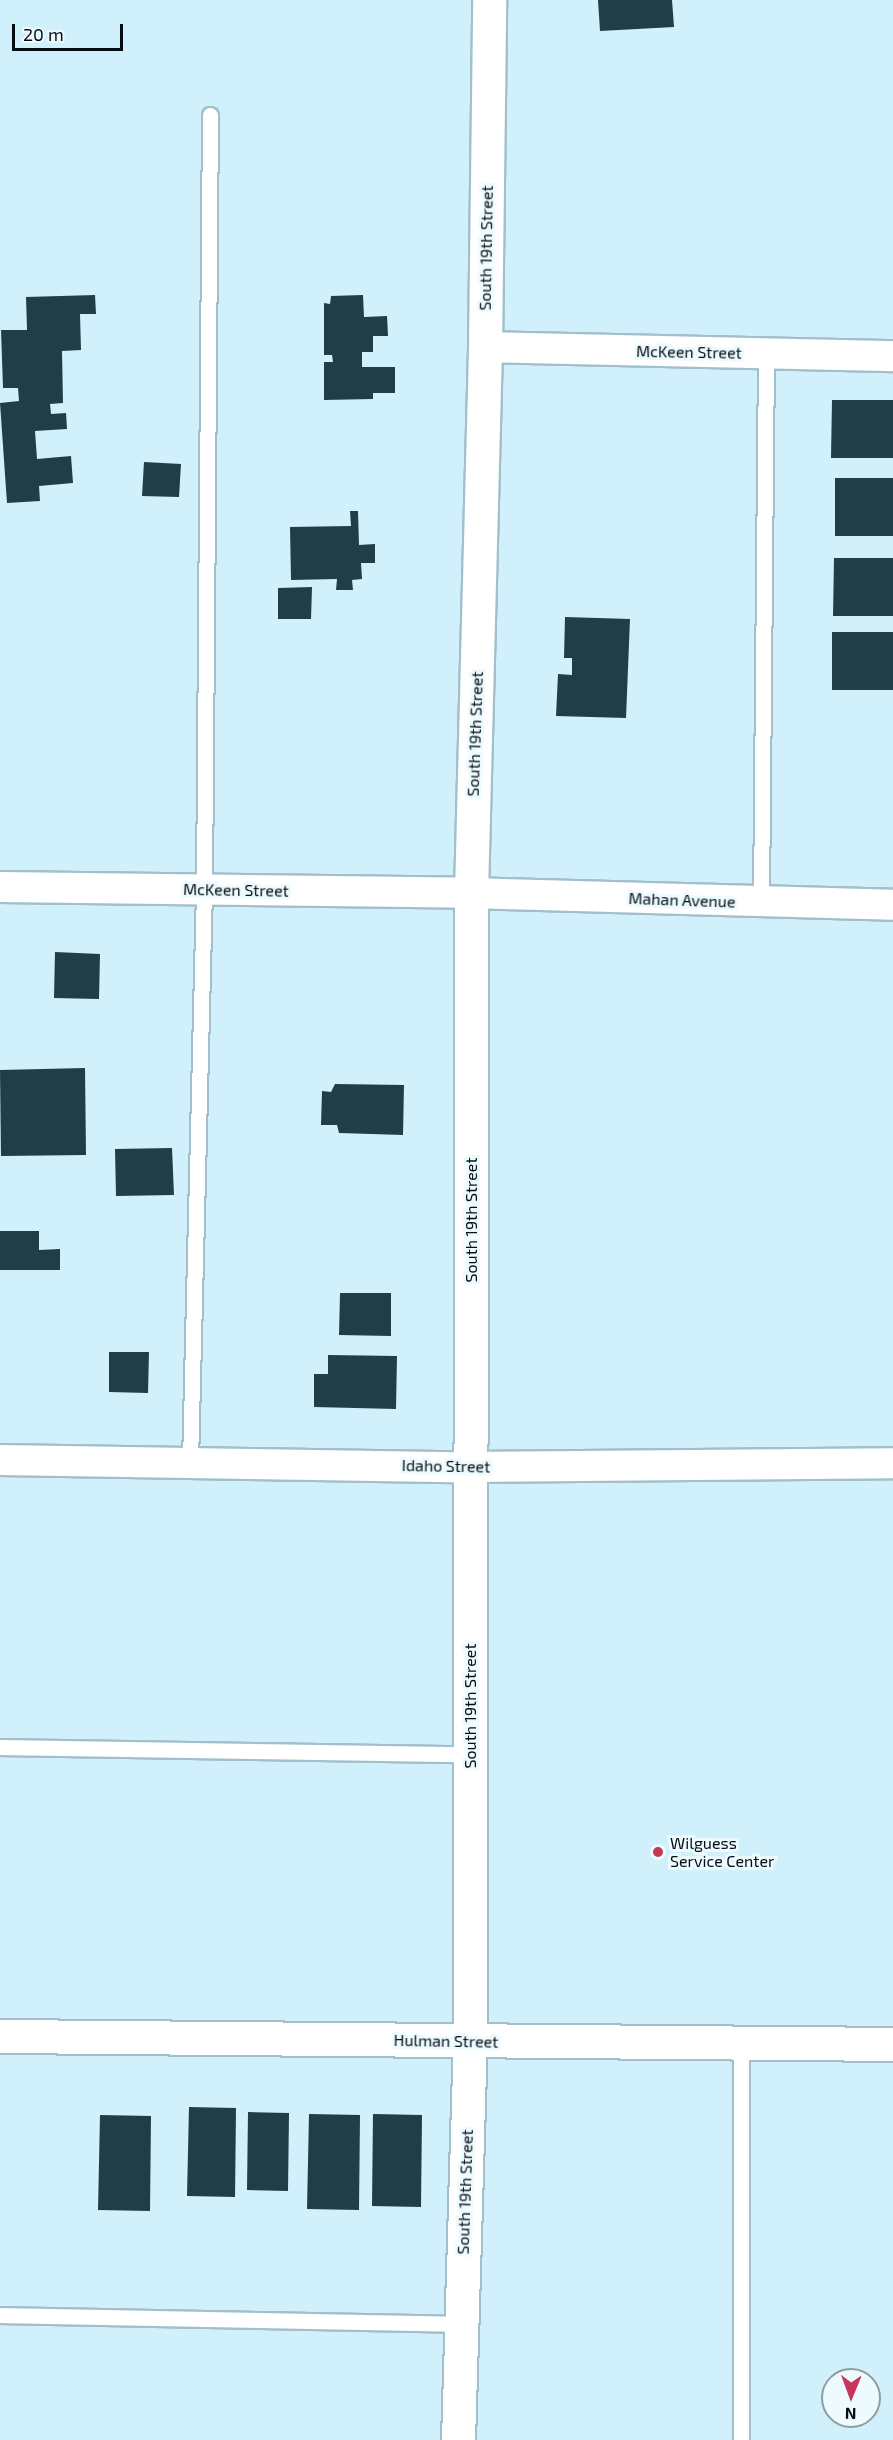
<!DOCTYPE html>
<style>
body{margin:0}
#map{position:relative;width:893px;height:2440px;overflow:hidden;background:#d0f0fc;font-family:"Exo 2",sans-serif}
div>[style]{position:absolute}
.building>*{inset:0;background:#213d47}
.roads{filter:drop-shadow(2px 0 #a1c0cc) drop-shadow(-2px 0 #a1c0cc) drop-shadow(0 2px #a1c0cc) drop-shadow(0 -2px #a1c0cc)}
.lane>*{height:15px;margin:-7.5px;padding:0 7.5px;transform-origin:7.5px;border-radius:7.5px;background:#fff}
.street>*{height:30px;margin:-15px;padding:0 15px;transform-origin:15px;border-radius:15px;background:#fff}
.secondary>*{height:33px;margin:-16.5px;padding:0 16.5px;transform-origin:16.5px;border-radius:16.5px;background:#fff}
.dots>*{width:16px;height:16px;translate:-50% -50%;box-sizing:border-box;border:3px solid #edfafe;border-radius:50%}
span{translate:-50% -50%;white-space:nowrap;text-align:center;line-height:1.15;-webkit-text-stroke:6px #edfafe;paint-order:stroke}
.street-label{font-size:16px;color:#040f13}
.poi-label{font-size:16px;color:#040f13}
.left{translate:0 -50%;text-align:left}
.north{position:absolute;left:821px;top:2368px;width:60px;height:60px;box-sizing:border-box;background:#edfafe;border:2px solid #909ca0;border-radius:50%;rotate:181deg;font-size:16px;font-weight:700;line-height:24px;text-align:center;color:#040f13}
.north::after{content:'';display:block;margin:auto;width:21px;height:27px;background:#c63759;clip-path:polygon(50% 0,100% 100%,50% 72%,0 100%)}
.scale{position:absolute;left:12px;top:24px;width:111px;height:27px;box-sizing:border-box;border:3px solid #040f13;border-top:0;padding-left:8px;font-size:18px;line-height:21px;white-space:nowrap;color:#040f13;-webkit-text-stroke:4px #edfafe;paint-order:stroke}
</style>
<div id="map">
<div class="building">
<i style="clip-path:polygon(598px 0,672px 0,674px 27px,600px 31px)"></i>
<i style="clip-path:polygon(95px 295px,96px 314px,80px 314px,81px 350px,62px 351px,63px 403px,50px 404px,51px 414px,66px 413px,67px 429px,35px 431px,37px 459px,71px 456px,73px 483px,39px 486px,40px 501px,7px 503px,0 403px,19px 401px,18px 388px,3px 388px,1px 330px,27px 330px,26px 297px)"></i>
<i style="clip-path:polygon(363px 295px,364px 317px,387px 316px,388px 336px,373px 336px,373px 352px,362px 352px,362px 367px,395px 367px,395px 393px,373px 393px,373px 399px,324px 400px,324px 362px,333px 362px,332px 355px,324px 355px,324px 303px,330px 304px,331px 296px)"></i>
<i style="clip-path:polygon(832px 400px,893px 400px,893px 458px,831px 458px)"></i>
<i style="clip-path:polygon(144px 462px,181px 464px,179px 497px,142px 496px)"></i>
<i style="clip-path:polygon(835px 478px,893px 478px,893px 536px,835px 536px)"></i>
<i style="clip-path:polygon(350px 511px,358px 511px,359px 545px,375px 544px,375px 563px,361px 563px,362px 579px,352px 580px,353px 590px,336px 590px,337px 579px,291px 580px,290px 527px,351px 526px)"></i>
<i style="clip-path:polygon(834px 558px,893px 558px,893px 616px,833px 616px)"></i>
<i style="clip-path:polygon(312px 587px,311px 619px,278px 619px,278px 588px)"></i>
<i style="clip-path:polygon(565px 617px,630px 619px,626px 718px,556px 716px,558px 674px,572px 675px,572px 658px,564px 658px)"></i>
<i style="clip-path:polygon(832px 632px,893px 632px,893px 690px,832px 690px)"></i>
<i style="clip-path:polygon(55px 952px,100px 954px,99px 999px,54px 998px)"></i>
<i style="clip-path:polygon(85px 1068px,86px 1155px,1px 1156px,0 1070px)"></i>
<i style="clip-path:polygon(335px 1084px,404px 1085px,403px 1135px,339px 1133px,337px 1125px,321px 1125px,322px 1091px,331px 1092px)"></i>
<i style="clip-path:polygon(172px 1148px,174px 1195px,116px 1196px,115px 1149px)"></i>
<i style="clip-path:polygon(0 1231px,39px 1231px,39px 1250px,60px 1249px,60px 1270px,0 1270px)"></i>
<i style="clip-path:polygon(340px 1293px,391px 1293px,391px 1336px,339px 1335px)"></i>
<i style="clip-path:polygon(109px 1352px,149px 1352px,148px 1393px,109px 1392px)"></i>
<i style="clip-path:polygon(328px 1355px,397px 1356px,396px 1409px,314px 1407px,314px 1374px,328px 1374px)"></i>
<i style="clip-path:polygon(189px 2107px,236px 2108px,235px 2197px,187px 2196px)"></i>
<i style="clip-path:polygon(248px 2112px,289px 2113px,288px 2191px,247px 2190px)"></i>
<i style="clip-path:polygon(309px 2114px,360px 2115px,359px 2210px,307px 2209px)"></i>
<i style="clip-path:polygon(373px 2114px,422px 2115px,421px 2207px,372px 2206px)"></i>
<i style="clip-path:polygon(100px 2115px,151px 2116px,150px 2211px,98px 2210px)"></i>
</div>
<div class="roads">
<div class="lane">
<i style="left:761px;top:903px;width:550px;rotate:-89.48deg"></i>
<i style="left:190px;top:1462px;width:572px;rotate:-88.6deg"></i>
<i style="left:204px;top:890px;width:775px;rotate:-89.56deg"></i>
<i style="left:0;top:1747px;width:470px;rotate:0.9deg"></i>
<i style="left:741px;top:2043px;width:397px;rotate:90deg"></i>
<i style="left:0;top:2315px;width:461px;rotate:1.1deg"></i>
</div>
<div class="street">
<i style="left:485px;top:347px;width:408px;rotate:1.3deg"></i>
<i style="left:0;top:887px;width:471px;rotate:0.7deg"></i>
<i style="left:471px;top:893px;width:422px;rotate:1.6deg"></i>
<i style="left:0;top:1460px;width:470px;rotate:0.9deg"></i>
<i style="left:470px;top:1467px;width:423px;rotate:-0.5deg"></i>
</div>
<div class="secondary">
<i style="left:0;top:2036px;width:893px;rotate:0.51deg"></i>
<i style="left:458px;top:2440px;width:399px;rotate:-88.3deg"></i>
<i style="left:470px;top:2041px;width:1148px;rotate:-89.95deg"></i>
<i style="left:471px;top:893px;width:546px;rotate:-88.53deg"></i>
<i style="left:485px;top:347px;width:347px;rotate:-89.3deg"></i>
</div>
</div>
<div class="dots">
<i style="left:658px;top:1852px;background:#c63759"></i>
</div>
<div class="street-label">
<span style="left:486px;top:248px;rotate:-89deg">South 19th Street</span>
<span style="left:689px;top:352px;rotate:1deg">McKeen Street</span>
<span style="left:475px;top:734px;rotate:-88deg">South 19th Street</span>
<span style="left:236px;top:890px;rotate:1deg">McKeen Street</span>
<span style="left:682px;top:900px;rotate:2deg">Mahan Avenue</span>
<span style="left:471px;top:1220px;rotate:-90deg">South 19th Street</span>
<span style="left:446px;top:1466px;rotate:1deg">Idaho Street</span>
<span style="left:470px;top:1706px;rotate:-90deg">South 19th Street</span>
<span style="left:446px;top:2041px;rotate:1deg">Hulman Street</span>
<span style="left:465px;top:2192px;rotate:-88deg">South 19th Street</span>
</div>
<div class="poi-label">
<span class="left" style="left:670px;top:1852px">Wilguess<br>Service Center</span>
</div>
<div class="north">N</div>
<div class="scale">20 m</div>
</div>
